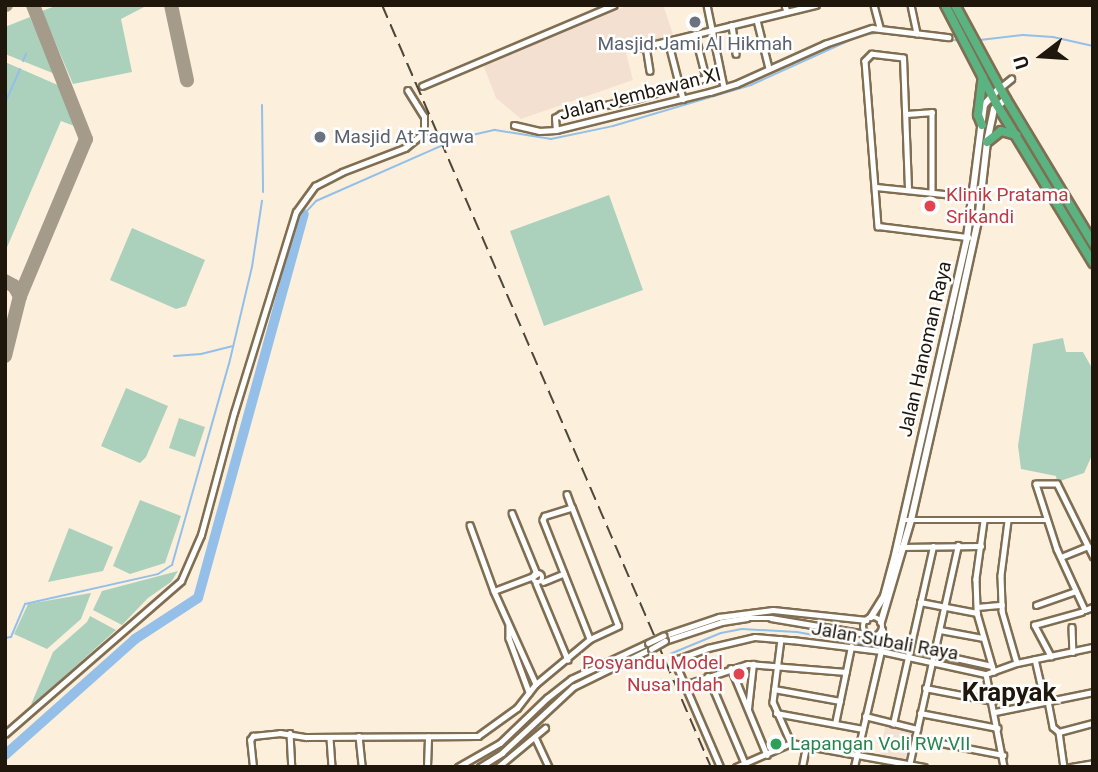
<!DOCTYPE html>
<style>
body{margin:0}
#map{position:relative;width:1098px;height:772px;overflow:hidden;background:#fcf0dd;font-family:Roboto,sans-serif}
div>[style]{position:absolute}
.education>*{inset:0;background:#f4e0d1}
.green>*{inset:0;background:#abd1bd}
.stream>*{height:2px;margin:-1px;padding:0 1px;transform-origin:1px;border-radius:1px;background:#94bfe9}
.river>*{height:10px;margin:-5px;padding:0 5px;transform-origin:5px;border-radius:5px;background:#94bfe9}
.taxiway>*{height:14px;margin:-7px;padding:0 7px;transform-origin:7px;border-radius:7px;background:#a59b8b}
.roads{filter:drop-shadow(2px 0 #806e52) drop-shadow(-2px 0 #806e52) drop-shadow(0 2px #806e52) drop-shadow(0 -2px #806e52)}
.street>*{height:4.5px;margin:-2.25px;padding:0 2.25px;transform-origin:2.25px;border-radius:2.25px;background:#fff}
.street>.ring{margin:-2.25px;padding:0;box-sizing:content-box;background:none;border:4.5px solid #fff;border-radius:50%}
.secondary>*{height:6px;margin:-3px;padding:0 3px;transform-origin:3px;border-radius:3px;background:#fff}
.highway>*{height:8px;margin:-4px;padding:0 4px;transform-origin:4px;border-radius:4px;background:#5ab380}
.rail>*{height:2px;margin-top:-1px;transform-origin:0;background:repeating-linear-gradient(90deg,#4e4639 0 14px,transparent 0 21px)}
.bridges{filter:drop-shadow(2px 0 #806e52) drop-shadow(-2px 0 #806e52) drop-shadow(0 2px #806e52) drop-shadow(0 -2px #806e52)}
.street-bridge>*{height:4.5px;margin:-2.25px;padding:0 2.25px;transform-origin:2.25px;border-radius:2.25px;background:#fff}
.dots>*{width:19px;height:19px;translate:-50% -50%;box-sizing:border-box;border:4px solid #fff;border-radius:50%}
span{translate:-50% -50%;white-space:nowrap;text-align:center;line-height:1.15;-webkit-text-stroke:5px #fff;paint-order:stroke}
.worship-label{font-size:19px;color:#5b616d}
.left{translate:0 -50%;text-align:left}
.street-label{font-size:19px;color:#1f170c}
.health-label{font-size:19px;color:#be3a42}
.right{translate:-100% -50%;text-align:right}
.leisure-label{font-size:19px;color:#27864d}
.district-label{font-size:26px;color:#1f170c;font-weight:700}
.frame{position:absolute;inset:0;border:7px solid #1f170c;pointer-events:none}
.north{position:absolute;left:1007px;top:21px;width:70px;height:70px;-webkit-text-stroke:5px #fff;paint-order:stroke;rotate:253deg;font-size:19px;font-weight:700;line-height:28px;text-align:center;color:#1f170c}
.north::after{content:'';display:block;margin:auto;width:24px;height:32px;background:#1f170c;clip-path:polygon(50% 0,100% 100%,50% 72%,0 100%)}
</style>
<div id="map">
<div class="education">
<i style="clip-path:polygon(629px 5px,663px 5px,673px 34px,625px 49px,633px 80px,521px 119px,496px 98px,482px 62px)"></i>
<i style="clip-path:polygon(886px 722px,915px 730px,908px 762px,880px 756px)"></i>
</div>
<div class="green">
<i style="clip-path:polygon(58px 5px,148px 5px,121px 19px,132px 72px,73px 84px,42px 11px)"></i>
<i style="clip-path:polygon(30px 17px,55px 74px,5px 54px,5px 27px)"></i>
<i style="clip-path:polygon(5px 62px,60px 86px,77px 127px,61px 121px,5px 252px)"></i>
<i style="clip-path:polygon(609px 195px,643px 290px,544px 326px,510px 231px)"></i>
<i style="clip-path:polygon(132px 228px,205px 260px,186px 306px,176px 309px,110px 280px)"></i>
<i style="clip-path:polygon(1063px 338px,1066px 352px,1083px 352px,1093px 370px,1093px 453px,1084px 473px,1057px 482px,1056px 476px,1021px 469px,1018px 446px,1033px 344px)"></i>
<i style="clip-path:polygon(126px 388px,168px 406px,146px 457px,140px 463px,101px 446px)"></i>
<i style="clip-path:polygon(179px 418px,205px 427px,195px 457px,169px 448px)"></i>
<i style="clip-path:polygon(140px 500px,181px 516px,165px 563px,130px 574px,113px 566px)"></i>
<i style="clip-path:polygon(69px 528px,113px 547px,103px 571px,48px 582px)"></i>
<i style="clip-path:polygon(178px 571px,171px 582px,148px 598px,122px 625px,93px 610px,102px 591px)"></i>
<i style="clip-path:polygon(91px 593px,81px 619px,47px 649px,14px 634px,28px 604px)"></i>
<i style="clip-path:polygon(90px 616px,116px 630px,30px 707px,53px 652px,87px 622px)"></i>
</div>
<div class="stream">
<i style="left:921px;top:36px;width:39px;rotate:7deg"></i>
<i style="left:980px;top:40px;width:43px;rotate:-6.6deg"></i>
<i style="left:1023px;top:35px;width:30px;rotate:4deg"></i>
<i style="left:1053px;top:37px;width:41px;rotate:12.7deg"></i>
<i style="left:23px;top:61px;width:8px;rotate:-67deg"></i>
<i style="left:5px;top:103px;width:37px;rotate:-66deg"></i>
<i style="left:262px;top:105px;width:87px;rotate:89.3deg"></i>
<i style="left:304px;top:214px;width:18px;rotate:-47deg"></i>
<i style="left:316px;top:201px;width:156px;rotate:-23.8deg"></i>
<i style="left:459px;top:138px;width:37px;rotate:-13deg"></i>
<i style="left:495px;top:130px;width:57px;rotate:9.1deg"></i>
<i style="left:551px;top:139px;width:63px;rotate:-11.8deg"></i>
<i style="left:613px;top:126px;width:144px;rotate:-16.5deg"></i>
<i style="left:751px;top:85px;width:121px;rotate:-24.4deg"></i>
<i style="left:861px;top:35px;width:26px;rotate:-7deg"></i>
<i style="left:174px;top:356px;width:27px;rotate:-4deg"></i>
<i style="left:201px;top:354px;width:32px;rotate:-14deg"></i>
<i style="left:5px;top:638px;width:6px;rotate:-9deg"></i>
<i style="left:11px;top:637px;width:36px;rotate:-67deg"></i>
<i style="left:25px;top:604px;width:136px;rotate:-12.7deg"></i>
<i style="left:158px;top:574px;width:17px;rotate:-33deg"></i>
<i style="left:172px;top:565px;width:209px;rotate:-74.2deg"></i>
<i style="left:229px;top:364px;width:100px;rotate:-76.7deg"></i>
<i style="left:252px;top:267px;width:67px;rotate:-81.4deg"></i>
<i style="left:670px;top:654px;width:55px;rotate:-22.4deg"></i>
<i style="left:721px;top:633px;width:21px;rotate:-11deg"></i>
<i style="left:742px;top:629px;width:55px;rotate:3.1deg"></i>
<i style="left:797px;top:632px;width:111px;rotate:10.4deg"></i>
<i style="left:912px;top:654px;width:18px;rotate:9deg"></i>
<i style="left:936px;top:658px;width:51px;rotate:11.3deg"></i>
</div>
<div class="river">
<i style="left:5px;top:755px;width:174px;rotate:-41.7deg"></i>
<i style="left:135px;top:639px;width:75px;rotate:-33.1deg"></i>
<i style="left:198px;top:598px;width:398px;rotate:-74.6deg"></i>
</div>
<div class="taxiway">
<i style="left:5px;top:5px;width:1px"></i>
<i style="left:171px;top:5px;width:77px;rotate:78deg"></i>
<i style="left:5px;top:281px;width:10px;rotate:29deg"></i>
<i style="left:14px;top:286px;width:12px;rotate:59deg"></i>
<i style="left:5px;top:356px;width:62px;rotate:-76deg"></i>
<i style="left:20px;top:296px;width:170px;rotate:-67.2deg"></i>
<i style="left:86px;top:139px;width:144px;rotate:-111.6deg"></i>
</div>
<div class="roads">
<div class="street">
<i style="left:707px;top:5px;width:84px;rotate:78.3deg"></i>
<i style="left:785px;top:5px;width:7px;rotate:74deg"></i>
<i style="left:874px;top:5px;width:23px;rotate:75deg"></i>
<i style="left:911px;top:5px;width:29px;rotate:78deg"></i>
<i style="left:757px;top:20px;width:49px;rotate:76deg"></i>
<i style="left:732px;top:25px;width:29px;rotate:82deg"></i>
<i style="left:695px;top:34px;width:44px;rotate:75.7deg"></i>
<i style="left:668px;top:40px;width:61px;rotate:75.7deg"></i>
<i style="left:646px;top:46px;width:25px;rotate:81deg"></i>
<i style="left:639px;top:48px;width:182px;rotate:-13.7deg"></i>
<i style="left:422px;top:86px;width:208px;rotate:-22.9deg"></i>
<i style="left:1001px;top:87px;width:13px;rotate:-39deg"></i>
<i style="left:906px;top:114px;width:26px;rotate:-4deg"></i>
<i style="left:932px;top:112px;width:79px;rotate:90deg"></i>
<i style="left:514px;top:125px;width:26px;rotate:13deg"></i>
<i style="left:539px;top:131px;width:17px;rotate:-3deg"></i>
<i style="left:556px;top:130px;width:159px;rotate:-13.9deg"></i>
<i style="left:710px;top:92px;width:27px;rotate:-17deg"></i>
<i style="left:736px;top:84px;width:98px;rotate:-24.2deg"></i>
<i style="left:825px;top:44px;width:50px;rotate:-18.8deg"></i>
<i style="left:872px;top:28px;width:77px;rotate:6.8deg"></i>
<i style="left:556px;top:130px;width:12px;rotate:-95deg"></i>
<i style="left:555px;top:118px;width:7px;rotate:-34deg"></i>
<i style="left:561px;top:114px;width:76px;rotate:-11.5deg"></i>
<i style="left:635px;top:99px;width:74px;rotate:-16.5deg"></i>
<i style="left:876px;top:187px;width:97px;rotate:5.9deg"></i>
<i style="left:908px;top:188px;width:130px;rotate:-92.2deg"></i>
<i style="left:903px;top:58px;width:31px;rotate:-173deg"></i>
<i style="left:872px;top:54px;width:10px;rotate:135deg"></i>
<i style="left:865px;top:61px;width:166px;rotate:85.5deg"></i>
<i style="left:878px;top:226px;width:91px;rotate:7deg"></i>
<i style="left:567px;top:494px;width:15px;rotate:70deg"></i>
<i style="left:512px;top:513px;width:66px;rotate:67.7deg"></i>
<i style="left:903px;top:520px;width:143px"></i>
<i style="left:984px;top:521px;width:59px;rotate:97.9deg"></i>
<i style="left:976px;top:579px;width:34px;rotate:88deg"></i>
<i style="left:977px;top:613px;width:61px;rotate:73.9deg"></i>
<i style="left:1008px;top:521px;width:55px;rotate:97.3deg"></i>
<i style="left:1001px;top:576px;width:35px;rotate:88deg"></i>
<i style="left:1002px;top:611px;width:54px;rotate:73.9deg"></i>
<i style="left:470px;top:525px;width:70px;rotate:70deg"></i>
<i style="left:494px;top:591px;width:102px;rotate:65.7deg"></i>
<i style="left:901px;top:547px;width:80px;rotate:-0.7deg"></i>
<i style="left:1061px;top:557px;width:29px;rotate:-22deg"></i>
<i style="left:1093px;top:557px;width:81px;rotate:-116.3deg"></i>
<i style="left:1057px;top:484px;width:21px;rotate:180deg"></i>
<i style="left:1036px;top:484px;width:68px;rotate:72.1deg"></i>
<i style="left:1057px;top:549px;width:67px;rotate:65.3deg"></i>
<i style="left:1085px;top:610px;width:9px;rotate:-21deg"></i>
<i class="ring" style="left:533.5px;top:573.5px;width:4.5px;height:4.5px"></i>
<i style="left:543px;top:582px;width:22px;rotate:-22deg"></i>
<i style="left:536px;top:583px;width:83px;rotate:67.4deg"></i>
<i style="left:494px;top:591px;width:43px;rotate:-20.6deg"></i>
<i style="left:920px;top:602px;width:58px;rotate:10.9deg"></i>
<i style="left:1036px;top:605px;width:42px;rotate:-19.3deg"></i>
<i style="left:977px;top:607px;width:25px;rotate:-5deg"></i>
<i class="ring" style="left:863px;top:617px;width:15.5px;height:15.5px"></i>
<i style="left:509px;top:626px;width:12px;rotate:90deg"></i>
<i style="left:509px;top:638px;width:58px;rotate:69.7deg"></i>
<i style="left:1072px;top:627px;width:25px;rotate:88deg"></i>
<i style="left:940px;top:630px;width:44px;rotate:10.5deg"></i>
<i style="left:663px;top:636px;width:59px;rotate:-18.7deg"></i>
<i style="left:719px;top:617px;width:54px;rotate:-7.4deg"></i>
<i style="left:773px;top:610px;width:94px;rotate:6.1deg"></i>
<i style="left:781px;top:639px;width:64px;rotate:97.2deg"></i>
<i style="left:773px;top:702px;width:45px;rotate:66.3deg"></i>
<i style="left:791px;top:743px;width:135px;rotate:10.2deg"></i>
<i style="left:665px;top:641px;width:60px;rotate:-18.4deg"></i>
<i style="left:722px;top:622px;width:25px;rotate:-9deg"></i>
<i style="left:747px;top:618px;width:24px"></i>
<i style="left:771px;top:618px;width:96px;rotate:9.6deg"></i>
<i style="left:933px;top:653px;width:60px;rotate:12.4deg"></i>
<i style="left:1051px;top:657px;width:36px;rotate:-118deg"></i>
<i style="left:1034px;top:625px;width:49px;rotate:-15.5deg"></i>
<i style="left:1035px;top:659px;width:44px;rotate:76.9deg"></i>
<i style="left:731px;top:668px;width:94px;rotate:67.5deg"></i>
<i style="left:986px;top:674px;width:95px;rotate:79deg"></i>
<i style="left:708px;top:676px;width:95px;rotate:67deg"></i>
<i style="left:685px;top:685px;width:66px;rotate:-18.4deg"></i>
<i style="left:748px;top:664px;width:98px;rotate:4.7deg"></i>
<i style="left:925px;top:688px;width:69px;rotate:10.8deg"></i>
<i style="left:774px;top:689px;width:67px;rotate:10.3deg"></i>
<i style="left:1048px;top:701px;width:26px;rotate:79deg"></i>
<i style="left:1053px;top:727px;width:8px;rotate:40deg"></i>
<i style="left:1059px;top:732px;width:35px;rotate:82deg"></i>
<i style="left:748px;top:709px;width:45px;rotate:-83.7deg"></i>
<i style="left:995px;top:712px;width:100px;rotate:-11.5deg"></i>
<i style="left:776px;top:713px;width:88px;rotate:10.4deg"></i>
<i style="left:920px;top:713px;width:79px;rotate:10.9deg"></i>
<i style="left:865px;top:716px;width:54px;rotate:14deg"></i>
<i style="left:835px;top:724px;width:79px;rotate:-78.3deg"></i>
<i style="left:893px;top:724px;width:182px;rotate:-77.3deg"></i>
<i style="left:1059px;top:732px;width:35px;rotate:-15deg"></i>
<i style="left:290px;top:733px;width:34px;rotate:87deg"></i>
<i style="left:5px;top:734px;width:233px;rotate:-41deg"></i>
<i style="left:181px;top:581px;width:50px;rotate:-66.5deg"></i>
<i style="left:201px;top:535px;width:126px;rotate:-74.9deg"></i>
<i style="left:234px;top:413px;width:210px;rotate:-72.9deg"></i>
<i style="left:296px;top:212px;width:32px;rotate:-54deg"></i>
<i style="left:315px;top:186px;width:30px;rotate:-27deg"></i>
<i style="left:342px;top:172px;width:67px;rotate:-20.9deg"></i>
<i style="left:405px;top:148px;width:19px;rotate:-39deg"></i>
<i style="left:420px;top:136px;width:6px;rotate:-51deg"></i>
<i style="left:424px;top:131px;width:14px;rotate:-90deg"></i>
<i style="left:424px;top:117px;width:31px;rotate:-122deg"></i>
<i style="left:359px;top:736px;width:31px;rotate:84deg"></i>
<i style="left:535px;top:737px;width:33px;rotate:65deg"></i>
<i style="left:330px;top:738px;width:29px;rotate:86deg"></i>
<i style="left:915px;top:738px;width:90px;rotate:10.9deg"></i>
<i style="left:909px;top:766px;width:226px;rotate:-77.5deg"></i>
<i style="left:253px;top:767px;width:27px;rotate:-96deg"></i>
<i style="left:250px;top:740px;width:5px;rotate:-53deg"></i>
<i style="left:253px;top:736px;width:27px;rotate:-6deg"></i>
<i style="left:280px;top:733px;width:26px;rotate:9deg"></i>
<i style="left:306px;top:737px;width:172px;rotate:-0.3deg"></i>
<i style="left:478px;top:736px;width:48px;rotate:-35.7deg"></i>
<i style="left:517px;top:708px;width:31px;rotate:-52deg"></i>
<i style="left:536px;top:684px;width:70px;rotate:-39.8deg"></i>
<i style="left:590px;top:639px;width:31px;rotate:-25deg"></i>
<i style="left:618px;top:626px;width:127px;rotate:-111.3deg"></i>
<i style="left:572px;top:508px;width:28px;rotate:163deg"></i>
<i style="left:545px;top:516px;width:4px;rotate:117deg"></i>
<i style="left:543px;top:520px;width:128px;rotate:68.4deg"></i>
<i style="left:427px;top:767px;width:30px;rotate:-88deg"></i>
<i style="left:458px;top:767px;width:48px;rotate:-29.7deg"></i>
<i style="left:500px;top:743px;width:65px;rotate:-43.8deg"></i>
<i style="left:547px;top:698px;width:31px;rotate:-38deg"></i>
<i style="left:571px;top:679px;width:85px;rotate:-25.1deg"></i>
<i style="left:480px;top:767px;width:26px;rotate:-32deg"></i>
<i style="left:502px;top:753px;width:97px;rotate:-42.9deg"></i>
<i style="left:573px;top:687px;width:87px;rotate:-26deg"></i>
<i style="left:498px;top:767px;width:61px;rotate:-39.7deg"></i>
<i style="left:720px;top:767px;width:113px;rotate:-113.4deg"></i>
<i style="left:675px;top:663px;width:5px;rotate:-53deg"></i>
<i style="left:678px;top:659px;width:32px;rotate:-20deg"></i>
<i style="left:708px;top:648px;width:48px;rotate:-13.2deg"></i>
<i style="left:755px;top:637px;width:37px;rotate:5deg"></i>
<i style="left:792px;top:640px;width:90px;rotate:7deg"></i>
<i style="left:881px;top:651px;width:107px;rotate:12.4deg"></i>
<i style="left:986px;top:674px;width:33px;rotate:-20deg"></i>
<i style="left:1017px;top:663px;width:78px;rotate:-11.9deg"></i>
<i style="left:736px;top:767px;width:60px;rotate:-23.6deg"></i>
<i style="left:802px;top:767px;width:21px;rotate:-79deg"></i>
<i style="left:854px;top:767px;width:119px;rotate:-76.9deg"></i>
<i style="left:881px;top:651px;width:21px;rotate:-87deg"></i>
<i style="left:1071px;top:767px;width:22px;rotate:-10deg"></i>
</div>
<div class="secondary">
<i style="left:871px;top:617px;width:25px;rotate:-58deg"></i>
<i style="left:884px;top:596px;width:42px;rotate:-75deg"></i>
<i style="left:895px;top:555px;width:326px;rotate:-77.2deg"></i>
<i style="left:967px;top:237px;width:133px;rotate:-82.7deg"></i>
<i style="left:984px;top:105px;width:24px;rotate:-48deg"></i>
<i style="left:881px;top:622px;width:106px;rotate:-73.6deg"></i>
<i style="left:911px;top:520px;width:208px;rotate:-77.2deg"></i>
<i style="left:957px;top:317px;width:98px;rotate:-77.7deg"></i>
<i style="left:978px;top:221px;width:80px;rotate:-83.5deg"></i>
<i style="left:987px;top:142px;width:34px;rotate:-78deg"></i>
<i style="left:994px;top:109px;width:16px;rotate:-40deg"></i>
</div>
<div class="highway">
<i style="left:945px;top:5px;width:113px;rotate:62.5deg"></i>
<i style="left:997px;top:105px;width:185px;rotate:58.7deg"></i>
<i style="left:955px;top:5px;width:107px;rotate:61.5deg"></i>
<i style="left:1006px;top:99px;width:168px;rotate:58.9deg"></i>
<i style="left:982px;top:125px;width:11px;rotate:-112deg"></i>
<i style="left:978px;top:115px;width:38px;rotate:-83deg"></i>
<i style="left:987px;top:142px;width:18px;rotate:-38deg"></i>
<i style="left:1001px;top:131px;width:16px;rotate:15deg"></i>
</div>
</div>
<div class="rail">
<i style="left:382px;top:5px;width:830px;rotate:66.65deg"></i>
</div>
<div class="bridges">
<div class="street-bridge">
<i style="left:648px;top:643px;width:17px;rotate:-25deg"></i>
<i style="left:651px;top:649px;width:16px;rotate:-30deg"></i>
</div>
</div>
<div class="dots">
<i style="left:695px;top:22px;background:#6b7280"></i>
<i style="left:320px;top:137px;background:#6b7280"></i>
<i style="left:930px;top:206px;background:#e0444e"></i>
<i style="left:739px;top:674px;background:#e0444e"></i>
<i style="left:776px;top:744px;background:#2e9e5b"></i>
</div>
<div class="worship-label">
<span style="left:695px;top:44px">Masjid Jami Al Hikmah</span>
<span class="left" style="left:334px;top:137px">Masjid At Taqwa</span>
</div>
<div class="street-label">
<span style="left:640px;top:94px;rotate:-14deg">Jalan Jembawan XI</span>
<span style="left:925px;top:349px;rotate:-77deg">Jalan Hanoman Raya</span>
<span style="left:885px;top:641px;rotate:10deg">Jalan Subali Raya</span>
</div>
<div class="health-label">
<span class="left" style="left:946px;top:206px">Klinik Pratama<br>Srikandi</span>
<span class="right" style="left:723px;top:674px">Posyandu Model<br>Nusa Indah</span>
</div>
<div class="leisure-label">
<span class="left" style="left:790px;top:744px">Lapangan Voli RW VII</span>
</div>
<div class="district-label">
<span style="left:1009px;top:693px">Krapyak</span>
</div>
<div class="frame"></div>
<div class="north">U</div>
</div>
